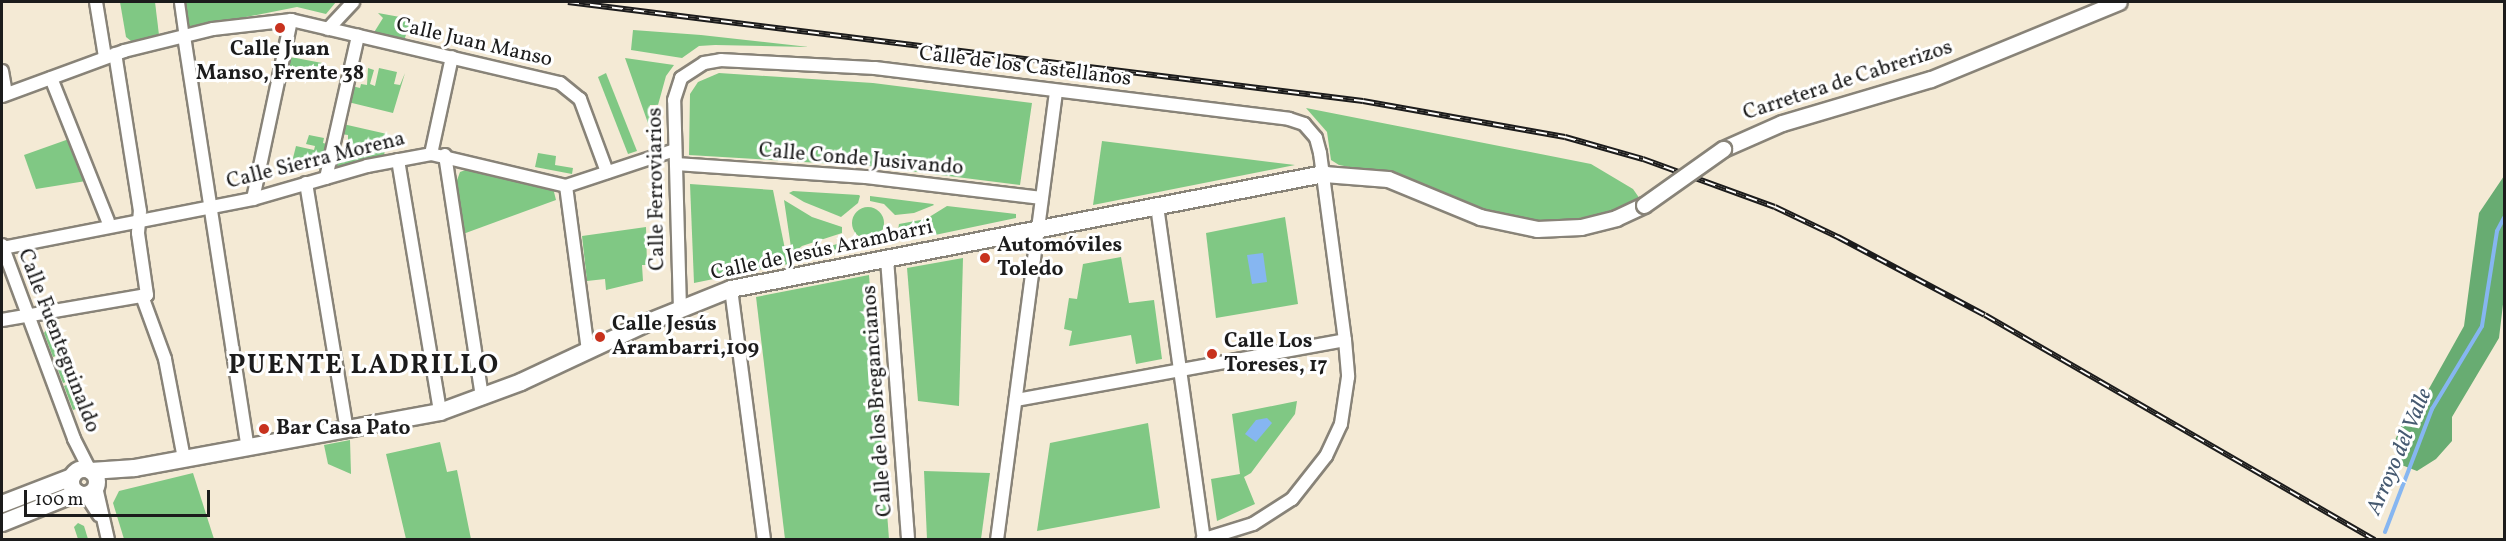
<!DOCTYPE html>
<meta charset="utf-8">
<style>
body{margin:0}
#map{position:relative;width:2506px;height:541px;overflow:hidden;background:#f4ead5;font-family:Vollkorn,serif}
div>[style]{position:absolute}
.green>*{inset:0;background:#80c884}
.round{border-radius:50%}
.forest>*{inset:0;background:#68ac72}
.water>*{inset:0;background:#86b6f1}
.stream>*{height:4px;margin:-2px;padding:0 2px;transform-origin:2px;border-radius:2px;background:#86b6f1}
.roads{filter:drop-shadow(2px 0 #888378) drop-shadow(-2px 0 #888378) drop-shadow(0 2px #888378) drop-shadow(0 -2px #888378)}
.pedestrian>*{height:9px;margin:-4.5px;padding:0 4.5px;transform-origin:4.5px;border-radius:4.5px;background:#fff}
.minor>*{height:12px;margin:-6px;padding:0 6px;transform-origin:6px;border-radius:6px;background:#fff}
.tertiary>*{height:15px;margin:-7.5px;padding:0 7.5px;transform-origin:7.5px;border-radius:7.5px;background:#fff}
.secondary>*{height:16px;margin:-8px;padding:0 8px;transform-origin:8px;border-radius:8px;background:#fff}
.secondary>.ring{margin:-8px;padding:0;box-sizing:content-box;background:none;border:16px solid #fff;border-radius:50%}
.rail>*{height:6px;margin-top:-3px;transform-origin:0;background:repeating-linear-gradient(90deg,#fff 0 11px,#1c1c1c 0 22px);box-sizing:border-box;border-block:2px solid #1c1c1c}
.bridges{filter:drop-shadow(2px 0 #888378) drop-shadow(-2px 0 #888378) drop-shadow(0 2px #888378) drop-shadow(0 -2px #888378)}
.tertiary-bridge>*{height:15px;margin:-7.5px;padding:0 7.5px;transform-origin:7.5px;border-radius:7.5px;background:#fff}
.dots>*{width:16px;height:16px;translate:-50% -50%;box-sizing:border-box;border:3px solid #fff;border-radius:50%}
span{translate:-50% -50%;white-space:nowrap;text-align:center;line-height:1.15;-webkit-text-stroke:6px #fff;paint-order:stroke}
.street-label{font-size:21px;color:#1c1c1c}
.poi-label{font-size:21px;color:#1c1c1c;font-weight:700}
.left{translate:0 -50%;text-align:left}
.water-label{font-size:22px;color:#465a71;font-style:italic}
.district-label{font-size:27px;color:#1c1c1c;font-weight:700;letter-spacing:1.5px}
.frame{position:absolute;inset:0;border:3px solid #1c1c1c;pointer-events:none}
.scale{position:absolute;left:24px;top:490px;width:186px;height:27px;box-sizing:border-box;border:3px solid #1c1c1c;border-top:0;padding-left:8px;font-size:18px;line-height:21px;white-space:nowrap;color:#1c1c1c;-webkit-text-stroke:4px #fff;paint-order:stroke}
</style>
<div id="map">
<div class="green">
<i style="clip-path:polygon(120px 2px,155px 2px,159px 35px,131px 41px,126px 37px)"></i>
<i style="clip-path:polygon(181px 2px,336px 2px,326px 14px,297px 7px,185px 29px)"></i>
<i style="clip-path:polygon(378px 13px,411px 19px,404px 41px,373px 34px,383px 18px)"></i>
<i style="clip-path:polygon(633px 30px,701px 35px,809px 47px,715px 45px,699px 46px,682px 58px,631px 50px)"></i>
<i style="clip-path:polygon(288px 57px,296px 58px,322px 63px,318px 72px,301px 69px,286px 66px)"></i>
<i style="clip-path:polygon(625px 58px,674px 65px,666px 76px,658px 105px,650px 105px,650px 122px,658px 124px,659px 140px,655px 143px)"></i>
<i style="clip-path:polygon(368px 68px,374px 70px,370px 84px,375px 86px,379px 68px,397px 72px,394px 84px,400px 85px,405px 73px,393px 113px,348px 102px,352px 86px,360px 88px,361px 84px,367px 85px)"></i>
<i style="clip-path:polygon(606px 73px,637px 151px,628px 154px,598px 77px)"></i>
<i style="clip-path:polygon(719px 73px,873px 83px,1032px 103px,1020px 185px,869px 166px,689px 155px,690px 94px,698px 82px)"></i>
<i style="clip-path:polygon(1306px 108px,1591px 164px,1633px 189px,1640px 199px,1606px 213px,1564px 221px,1537px 222px,1489px 212px,1412px 179px,1339px 165px,1331px 160px,1327px 132px)"></i>
<i style="clip-path:polygon(343px 124px,387px 134px,384px 156px,334px 168px,336px 155px,349px 158px,352px 144px,348px 143px,348px 135px,341px 134px)"></i>
<i style="clip-path:polygon(309px 135px,324px 138px,323px 143px,327px 144px,321px 169px,292px 162px,296px 146px,314px 150px,315px 146px,306px 144px)"></i>
<i style="clip-path:polygon(69px 139px,86px 181px,36px 189px,24px 155px)"></i>
<i style="clip-path:polygon(1102px 141px,1295px 165px,1093px 205px)"></i>
<i style="clip-path:polygon(538px 153px,556px 156px,555px 165px,573px 168px,572px 174px,535px 167px)"></i>
<i style="clip-path:polygon(471px 168px,553px 188px,556px 200px,463px 234px,456px 183px,460px 172px)"></i>
<i style="clip-path:polygon(690px 184px,773px 190px,788px 264px,694px 283px)"></i>
<i style="clip-path:polygon(793px 191px,859px 195px,860px 196px,858px 203px,841px 217px,804px 202px,789px 193px)"></i>
<i style="clip-path:polygon(870px 196px,933px 204px,934px 205px,914px 213px,895px 215px,884px 204px,870px 201px)"></i>
<i style="clip-path:polygon(784px 200px,812px 217px,842px 227px,842px 233px,802px 246px,792px 254px)"></i>
<i style="clip-path:polygon(947px 206px,1016px 214px,1016px 218px,911px 240px,898px 230px,899px 224px,926px 219px)"></i>
<i class="round" style="left:852px;top:207px;width:32px;height:32px"></i>
<i style="clip-path:polygon(1285px 217px,1298px 304px,1216px 318px,1206px 233px)"></i>
<i style="clip-path:polygon(646px 227px,647px 265px,642px 265px,643px 281px,606px 290px,605px 279px,587px 281px,582px 236px)"></i>
<i style="clip-path:polygon(891px 236px,896px 243px,801px 260px,807px 253px,837px 244px,874px 244px)"></i>
<i style="clip-path:polygon(1121px 257px,1129px 303px,1154px 300px,1162px 359px,1136px 364px,1131px 335px,1069px 346px,1072px 331px,1064px 329px,1069px 298px,1077px 299px,1083px 264px)"></i>
<i style="clip-path:polygon(963px 258px,959px 406px,918px 401px,907px 268px)"></i>
<i style="clip-path:polygon(869px 275px,889px 539px,785px 539px,756px 297px)"></i>
<i style="clip-path:polygon(46px 330px,59px 355px,53px 357px,44px 333px)"></i>
<i style="clip-path:polygon(60px 357px,69px 381px,63px 383px,54px 360px)"></i>
<i style="clip-path:polygon(69px 384px,79px 408px,73px 410px,64px 386px)"></i>
<i style="clip-path:polygon(1297px 401px,1295px 414px,1251px 473px,1244px 477px,1255px 504px,1217px 521px,1211px 479px,1240px 474px,1232px 414px)"></i>
<i style="clip-path:polygon(1148px 423px,1160px 508px,1037px 531px,1050px 443px)"></i>
<i style="clip-path:polygon(350px 440px,351px 474px,328px 464px,324px 445px)"></i>
<i style="clip-path:polygon(440px 442px,447px 472px,457px 470px,471px 539px,406px 539px,386px 454px)"></i>
<i style="clip-path:polygon(924px 471px,990px 473px,981px 539px,927px 539px)"></i>
<i style="clip-path:polygon(193px 473px,214px 539px,124px 539px,113px 503px,119px 491px)"></i>
<i style="clip-path:polygon(78px 523px,84px 526px,88px 539px,78px 539px,74px 527px)"></i>
</div>
<div class="forest">
<i style="clip-path:polygon(2504px 176px,2504px 296px,2499px 338px,2452px 417px,2452px 441px,2436px 459px,2417px 471px,2399px 464px,2393px 445px,2405px 417px,2426px 394px,2464px 326px,2479px 213px)"></i>
</div>
<div class="water">
<i style="clip-path:polygon(1263px 253px,1267px 282px,1252px 284px,1247px 255px)"></i>
<i style="clip-path:polygon(1267px 418px,1272px 423px,1256px 442px,1245px 434px,1256px 420px)"></i>
</div>
<div class="stream">
<i style="left:2385px;top:532px;width:132px;rotate:-69.1deg"></i>
<i style="left:2432px;top:409px;width:97px;rotate:-58.9deg"></i>
<i style="left:2482px;top:326px;width:96px;rotate:-81deg"></i>
<i style="left:2497px;top:231px;width:15px;rotate:-62deg"></i>
</div>
<div class="roads">
<div class="pedestrian">
<i style="left:179px;top:2px;width:34px;rotate:82deg"></i>
</div>
<div class="minor">
<i style="left:96px;top:2px;width:56px;rotate:80.7deg"></i>
<i style="left:328px;top:29px;width:37px;rotate:-47deg"></i>
<i style="left:184px;top:36px;width:417px;rotate:81.2deg"></i>
<i style="left:2px;top:71px;width:23px;rotate:80deg"></i>
<i style="left:51px;top:78px;width:154px;rotate:68.3deg"></i>
<i style="left:2px;top:96px;width:130px;rotate:-20.2deg"></i>
<i style="left:124px;top:51px;width:92px;rotate:-13.9deg"></i>
<i style="left:213px;top:29px;width:79px;rotate:-6.6deg"></i>
<i style="left:291px;top:20px;width:276px;rotate:13.2deg"></i>
<i style="left:560px;top:83px;width:26px;rotate:39deg"></i>
<i style="left:580px;top:99px;width:78px;rotate:69.7deg"></i>
<i style="left:431px;top:154px;width:99px;rotate:-77.8deg"></i>
<i style="left:445px;top:155px;width:246px;rotate:81.3deg"></i>
<i style="left:398px;top:160px;width:255px;rotate:80.5deg"></i>
<i style="left:676px;top:164px;width:190px;rotate:3.9deg"></i>
<i style="left:866px;top:177px;width:177px;rotate:6.8deg"></i>
<i style="left:326px;top:178px;width:146px;rotate:-77.3deg"></i>
<i style="left:306px;top:183px;width:251px;rotate:80.6deg"></i>
<i style="left:566px;top:186px;width:166px;rotate:82.4deg"></i>
<i style="left:253px;top:199px;width:183px;rotate:-78deg"></i>
<i style="left:1157px;top:206px;width:336px;rotate:82deg"></i>
<i style="left:2px;top:245px;width:207px;rotate:69.6deg"></i>
<i style="left:74px;top:439px;width:35px;rotate:63deg"></i>
<i style="left:3px;top:248px;width:255px;rotate:-11.1deg"></i>
<i style="left:253px;top:199px;width:119px;rotate:-16.1deg"></i>
<i style="left:367px;top:166px;width:65px;rotate:-10.6deg"></i>
<i style="left:431px;top:154px;width:139px;rotate:13.3deg"></i>
<i style="left:566px;top:186px;width:115px;rotate:-18.3deg"></i>
<i style="left:887px;top:259px;width:282px;rotate:85.7deg"></i>
<i style="left:731px;top:289px;width:253px;rotate:82.5deg"></i>
<i style="left:142px;top:296px;width:67px;rotate:69.9deg"></i>
<i style="left:165px;top:359px;width:102px;rotate:79.2deg"></i>
<i style="left:680px;top:309px;width:209px;rotate:-91.6deg"></i>
<i style="left:674px;top:100px;width:23px;rotate:-72deg"></i>
<i style="left:681px;top:78px;width:27px;rotate:-33deg"></i>
<i style="left:704px;top:63px;width:17px;rotate:-10deg"></i>
<i style="left:721px;top:60px;width:154px;rotate:3deg"></i>
<i style="left:875px;top:68px;width:417px;rotate:7deg"></i>
<i style="left:1289px;top:119px;width:16px;rotate:18deg"></i>
<i style="left:1304px;top:124px;width:18px;rotate:49deg"></i>
<i style="left:1316px;top:138px;width:16px;rotate:75deg"></i>
<i style="left:1320px;top:153px;width:189px;rotate:82.4deg"></i>
<i style="left:1345px;top:340px;width:37px;rotate:85deg"></i>
<i style="left:1348px;top:377px;width:48px;rotate:98.5deg"></i>
<i style="left:1341px;top:424px;width:35px;rotate:115deg"></i>
<i style="left:1326px;top:456px;width:55px;rotate:128.3deg"></i>
<i style="left:1292px;top:499px;width:46px;rotate:147.3deg"></i>
<i style="left:1253px;top:524px;width:53px;rotate:162.6deg"></i>
<i style="left:2px;top:320px;width:147px;rotate:-9.8deg"></i>
<i style="left:147px;top:295px;width:63px;rotate:-98.3deg"></i>
<i style="left:138px;top:233px;width:22px;rotate:-85deg"></i>
<i style="left:140px;top:211px;width:159px;rotate:-99deg"></i>
<i style="left:1016px;top:400px;width:334px;rotate:-10.3deg"></i>
<i style="left:96px;top:487px;width:54px;rotate:77.2deg"></i>
<i style="left:86px;top:495px;width:24px;rotate:57deg"></i>
<i style="left:997px;top:540px;width:453px;rotate:-82.5deg"></i>
</div>
<div class="tertiary">
<i style="left:1723px;top:149px;width:64px;rotate:-23.8deg"></i>
<i style="left:1782px;top:123px;width:155px;rotate:-16.5deg"></i>
<i style="left:1931px;top:79px;width:203px;rotate:-22.3deg"></i>
<i style="left:1324px;top:174px;width:64px;rotate:4.5deg"></i>
<i style="left:1388px;top:179px;width:100px;rotate:22.4deg"></i>
<i style="left:1480px;top:217px;width:58px;rotate:11.9deg"></i>
<i style="left:1537px;top:229px;width:44px;rotate:-2.6deg"></i>
<i style="left:1581px;top:227px;width:36px;rotate:-14deg"></i>
<i style="left:1616px;top:218px;width:31px;rotate:-25deg"></i>
</div>
<div class="secondary">
<i class="ring" style="left:71px;top:469px;width:10px;height:10px"></i>
<i style="left:91px;top:471px;width:44px;rotate:-3.9deg"></i>
<i style="left:135px;top:468px;width:310px;rotate:-10.4deg"></i>
<i style="left:440px;top:412px;width:86px;rotate:-20.3deg"></i>
<i style="left:521px;top:382px;width:141px;rotate:-25.1deg"></i>
<i style="left:649px;top:322px;width:88px;rotate:-21.9deg"></i>
<i style="left:731px;top:289px;width:604px;rotate:-10.98deg"></i>
<i style="left:2px;top:504px;width:75px;rotate:-21.1deg"></i>
<i style="left:2px;top:523px;width:81px;rotate:-21.8deg"></i>
</div>
</div>
<div class="rail">
<i style="left:568px;top:2px;width:801px;rotate:7.1deg"></i>
<i style="left:1363px;top:101px;width:205px;rotate:10.1deg"></i>
<i style="left:1565px;top:137px;width:81px;rotate:15.8deg"></i>
<i style="left:1643px;top:159px;width:140px;rotate:20deg"></i>
<i style="left:1775px;top:207px;width:70px;rotate:25.5deg"></i>
<i style="left:1838px;top:237px;width:166px;rotate:28deg"></i>
<i style="left:1985px;top:315px;width:450px;rotate:30deg"></i>
</div>
<div class="bridges">
<div class="tertiary-bridge">
<i style="left:1644px;top:205px;width:97px;rotate:-35.3deg"></i>
</div>
</div>
<div class="dots">
<i style="left:280px;top:28px;background:#c8321e"></i>
<i style="left:985px;top:258px;background:#c8321e"></i>
<i style="left:600px;top:337px;background:#c8321e"></i>
<i style="left:1212px;top:354px;background:#c8321e"></i>
<i style="left:264px;top:429px;background:#c8321e"></i>
</div>
<div class="street-label">
<span style="left:474px;top:43px;rotate:13deg">Calle Juan Manso</span>
<span style="left:1025px;top:67px;rotate:7deg">Calle de los Castellanos</span>
<span style="left:1848px;top:81px;rotate:-18deg">Carretera de Cabrerizos</span>
<span style="left:861px;top:160px;rotate:5deg">Calle Conde Jusivando</span>
<span style="left:316px;top:161px;rotate:-14deg">Calle Sierra Morena</span>
<span style="left:657px;top:189px;rotate:-91deg">Calle Ferroviarios</span>
<span style="left:822px;top:251px;rotate:-12deg">Calle de Jesús Arambarri</span>
<span style="left:58px;top:341px;rotate:69deg">Calle Fuenteguinaldo</span>
<span style="left:878px;top:401px;rotate:-94deg">Calle de los Bregancianos</span>
</div>
<div class="poi-label">
<span style="left:280px;top:62px">Calle Juan<br>Manso, Frente 38</span>
<span class="left" style="left:997px;top:258px">Automóviles<br>Toledo</span>
<span class="left" style="left:612px;top:337px">Calle Jesús<br>Arambarri,109</span>
<span class="left" style="left:1224px;top:354px">Calle Los<br>Toreses, 17</span>
<span class="left" style="left:276px;top:429px">Bar Casa Pato</span>
</div>
<div class="water-label">
<span style="left:2400px;top:452px;rotate:-67deg">Arroyo del Valle</span>
</div>
<div class="district-label">
<span style="left:364px;top:367px">PUENTE LADRILLO</span>
</div>
<div class="frame"></div>
<div class="scale">100 m</div>
</div>
